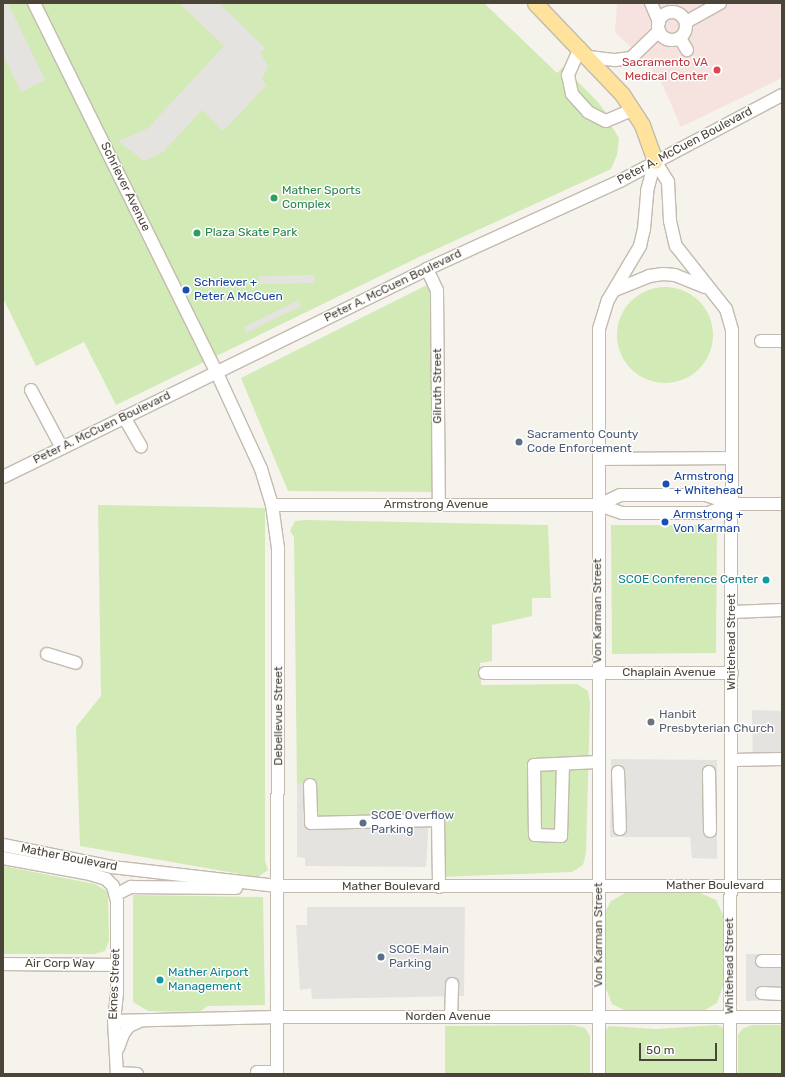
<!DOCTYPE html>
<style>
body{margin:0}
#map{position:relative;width:785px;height:1077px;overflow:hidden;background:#f6f3ec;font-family:Rubik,sans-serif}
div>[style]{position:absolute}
.medical>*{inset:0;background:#f6e3e0}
.green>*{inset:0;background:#d2eab5}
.round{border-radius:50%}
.parking>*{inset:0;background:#e5e3e0}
.roads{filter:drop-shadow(1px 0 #c2bbae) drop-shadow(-1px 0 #c2bbae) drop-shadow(0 1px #c2bbae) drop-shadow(0 -1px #c2bbae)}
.minor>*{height:12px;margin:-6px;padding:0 6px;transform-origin:6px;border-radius:6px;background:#fff}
.minor>.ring{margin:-6px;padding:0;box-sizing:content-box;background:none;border:12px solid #fff;border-radius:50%}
.major>*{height:15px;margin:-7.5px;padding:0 7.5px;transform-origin:7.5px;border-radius:7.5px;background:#ffe39c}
.dots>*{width:11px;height:11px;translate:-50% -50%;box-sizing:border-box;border:2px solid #fff;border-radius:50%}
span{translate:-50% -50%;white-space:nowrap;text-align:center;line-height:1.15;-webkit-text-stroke:3px #fff;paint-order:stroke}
.health-label{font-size:12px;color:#be3a42}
.right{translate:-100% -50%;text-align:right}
.street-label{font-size:12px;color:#4b4439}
.leisure-label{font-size:12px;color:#27864d}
.left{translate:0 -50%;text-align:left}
.transit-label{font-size:12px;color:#164399}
.service-label{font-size:12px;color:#4e5e75}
.culture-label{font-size:12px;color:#0d838f}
.worship-label{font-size:12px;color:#5b616d}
.frame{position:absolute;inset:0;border:4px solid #4b4439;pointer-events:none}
.scale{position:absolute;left:639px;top:1043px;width:78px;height:18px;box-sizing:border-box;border:2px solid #4b4439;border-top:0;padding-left:5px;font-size:12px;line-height:14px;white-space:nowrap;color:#4b4439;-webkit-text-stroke:3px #fff;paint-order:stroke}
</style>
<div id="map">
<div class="medical">
<i style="clip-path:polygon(617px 3px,782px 3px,782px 78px,681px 127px,663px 86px,646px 62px,615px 32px)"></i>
</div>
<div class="green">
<i style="clip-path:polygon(3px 3px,484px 3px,557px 73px,563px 67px,597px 101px,608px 115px,610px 124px,619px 138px,617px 155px,611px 169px,417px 258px,116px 405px,84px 342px,36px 366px,3px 298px)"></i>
<i style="clip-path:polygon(433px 282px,439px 492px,288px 491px,241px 378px)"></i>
<i class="round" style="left:617px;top:287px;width:96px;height:96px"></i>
<i style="clip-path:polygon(98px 505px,265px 508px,265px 861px,268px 870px,258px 877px,80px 846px,76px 727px,101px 696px)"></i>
<i style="clip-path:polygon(305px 520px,548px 525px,551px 598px,532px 598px,532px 616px,492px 625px,492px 661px,480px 663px,481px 685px,577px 684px,588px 691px,590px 703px,586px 853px,583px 865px,572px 872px,439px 877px,438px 820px,316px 818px,317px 782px,297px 784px,294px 537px,290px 531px,295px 521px)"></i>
<i style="clip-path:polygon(611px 525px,717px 525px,716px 653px,612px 654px)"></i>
<i style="clip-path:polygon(3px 866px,95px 884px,108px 892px,109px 941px,105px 951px,94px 954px,3px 954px)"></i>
<i style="clip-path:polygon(627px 892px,698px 892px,716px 900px,723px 915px,723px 986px,717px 1003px,705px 1010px,696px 1011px,626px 1011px,612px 1004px,605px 986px,605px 912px,611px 901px)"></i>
<i style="clip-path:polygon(133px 895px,263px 897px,265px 1005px,208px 1006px,199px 1012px,148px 1011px,133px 1002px)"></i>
<i style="clip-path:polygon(573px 1025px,585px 1028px,590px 1036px,590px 1074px,445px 1074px,445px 1026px)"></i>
<i style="clip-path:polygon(717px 1025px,722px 1027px,724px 1032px,724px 1074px,605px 1074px,605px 1031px,609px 1026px,656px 1029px)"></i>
<i style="clip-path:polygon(752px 1025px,782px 1025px,782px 1074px,738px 1074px,738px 1035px,742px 1029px)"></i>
</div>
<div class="parking">
<i style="clip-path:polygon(3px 3px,8px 3px,45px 80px,21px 92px,3px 55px)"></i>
<i style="clip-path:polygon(179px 3px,219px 3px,265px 48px,260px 53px,268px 66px,262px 80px,267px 85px,223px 131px,202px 110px,163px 152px,144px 161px,118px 141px,148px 128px,224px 46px)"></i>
<i style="clip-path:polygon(314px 275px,315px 283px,259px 284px,259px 276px)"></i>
<i style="clip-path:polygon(299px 300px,301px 306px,246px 333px,244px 327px)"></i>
<i style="clip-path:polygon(752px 710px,782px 711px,782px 766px,753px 766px)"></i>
<i style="clip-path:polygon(611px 759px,717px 760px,717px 859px,692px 858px,690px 837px,610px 837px)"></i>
<i style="clip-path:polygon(317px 782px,316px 817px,429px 818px,426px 867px,305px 866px,305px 858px,297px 857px,297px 784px)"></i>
<i style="clip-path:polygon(307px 907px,465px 907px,464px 996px,312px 999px,311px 988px,300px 990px,296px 925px,307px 925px)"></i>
<i style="clip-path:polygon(746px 954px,782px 954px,782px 1000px,746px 1001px)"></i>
</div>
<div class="roads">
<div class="minor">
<i style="left:34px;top:3px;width:411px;rotate:63.7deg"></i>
<i style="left:216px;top:371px;width:108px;rotate:65.3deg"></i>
<i style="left:261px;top:469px;width:38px;rotate:73deg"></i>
<i style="left:272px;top:505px;width:43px;rotate:82.1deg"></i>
<i style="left:278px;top:548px;width:526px;rotate:90.11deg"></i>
<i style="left:651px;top:3px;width:21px;rotate:67deg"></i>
<i class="ring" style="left:658px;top:12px;width:16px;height:16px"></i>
<i style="left:686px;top:22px;width:39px;rotate:-29deg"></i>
<i style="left:680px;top:38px;width:14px;rotate:60deg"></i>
<i style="left:580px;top:48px;width:30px;rotate:114deg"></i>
<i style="left:568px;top:75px;width:19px;rotate:78deg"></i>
<i style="left:572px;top:94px;width:24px;rotate:48deg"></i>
<i style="left:588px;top:112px;width:20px;rotate:27deg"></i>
<i style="left:606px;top:121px;width:30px;rotate:-23deg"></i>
<i style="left:589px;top:57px;width:26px;rotate:7deg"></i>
<i style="left:615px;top:60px;width:16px;rotate:-7deg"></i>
<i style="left:631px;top:58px;width:39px;rotate:-44deg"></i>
<i style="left:655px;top:161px;width:25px;rotate:58deg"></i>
<i style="left:668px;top:182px;width:39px;rotate:87deg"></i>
<i style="left:670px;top:221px;width:26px;rotate:77deg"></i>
<i style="left:676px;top:246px;width:80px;rotate:51.6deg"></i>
<i style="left:726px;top:309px;width:22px;rotate:74deg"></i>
<i style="left:732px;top:330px;width:744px;rotate:90.15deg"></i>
<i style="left:427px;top:269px;width:23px;rotate:65deg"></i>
<i style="left:437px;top:290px;width:215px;rotate:89.5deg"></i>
<i style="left:615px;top:290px;width:37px;rotate:-22deg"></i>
<i style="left:649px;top:276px;width:14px;rotate:-8deg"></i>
<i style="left:663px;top:274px;width:12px;rotate:5deg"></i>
<i style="left:675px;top:275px;width:32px;rotate:22deg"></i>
<i style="left:761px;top:341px;width:21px"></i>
<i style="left:31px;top:390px;width:66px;rotate:61.9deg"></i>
<i style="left:124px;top:417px;width:34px;rotate:60deg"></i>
<i style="left:599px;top:459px;width:133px;rotate:-0.4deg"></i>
<i style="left:3px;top:477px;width:472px;rotate:-26.1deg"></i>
<i style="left:427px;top:269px;width:214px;rotate:-24.5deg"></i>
<i style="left:622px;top:180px;width:181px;rotate:-28deg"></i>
<i style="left:272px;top:505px;width:327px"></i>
<i style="left:599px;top:505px;width:24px;rotate:19deg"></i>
<i style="left:622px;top:513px;width:86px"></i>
<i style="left:708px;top:513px;width:26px;rotate:-21deg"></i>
<i style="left:732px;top:504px;width:50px"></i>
<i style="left:599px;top:505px;width:23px;rotate:-25deg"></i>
<i style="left:620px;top:495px;width:86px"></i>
<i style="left:706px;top:495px;width:28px;rotate:19deg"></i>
<i style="left:732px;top:612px;width:50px;rotate:-2.3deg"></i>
<i style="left:47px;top:654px;width:30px;rotate:17deg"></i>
<i style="left:485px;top:673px;width:247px"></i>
<i style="left:732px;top:760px;width:50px;rotate:-1.1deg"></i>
<i style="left:563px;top:764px;width:72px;rotate:91.6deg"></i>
<i style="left:561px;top:836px;width:26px;rotate:-178deg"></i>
<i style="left:535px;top:835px;width:70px;rotate:-90.8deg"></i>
<i style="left:534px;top:765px;width:64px;rotate:-2.7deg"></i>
<i style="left:618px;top:772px;width:57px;rotate:88deg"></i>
<i style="left:709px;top:772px;width:59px;rotate:89deg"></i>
<i style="left:310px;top:785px;width:38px;rotate:88deg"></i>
<i style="left:311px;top:823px;width:127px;rotate:-1.4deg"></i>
<i style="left:438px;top:820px;width:67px;rotate:89.1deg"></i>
<i style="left:3px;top:845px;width:111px;rotate:11.4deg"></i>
<i style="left:112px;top:867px;width:166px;rotate:6.6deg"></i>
<i style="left:277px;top:886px;width:505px"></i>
<i style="left:3px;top:858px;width:88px;rotate:10.4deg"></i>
<i style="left:90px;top:874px;width:17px;rotate:17deg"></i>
<i style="left:106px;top:879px;width:10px;rotate:45deg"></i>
<i style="left:113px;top:886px;width:16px;rotate:75deg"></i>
<i style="left:117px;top:901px;width:92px;rotate:90deg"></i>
<i style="left:117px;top:993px;width:28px;rotate:96deg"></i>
<i style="left:114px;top:1021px;width:53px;rotate:86.8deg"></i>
<i style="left:117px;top:894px;width:16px;rotate:-27deg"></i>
<i style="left:131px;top:887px;width:105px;rotate:0.5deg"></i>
<i style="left:762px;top:961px;width:20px"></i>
<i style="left:3px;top:964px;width:114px;rotate:0.5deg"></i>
<i style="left:762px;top:993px;width:20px;rotate:3deg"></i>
<i style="left:451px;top:1017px;width:33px;rotate:-88deg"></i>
<i style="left:114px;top:1021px;width:163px;rotate:-1.4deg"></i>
<i style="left:277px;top:1017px;width:505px"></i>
<i style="left:118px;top:1048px;width:15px;rotate:-70deg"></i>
<i style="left:123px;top:1034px;width:10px;rotate:-53deg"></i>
<i style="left:129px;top:1026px;width:12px;rotate:-24deg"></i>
<i style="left:257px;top:1072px;width:20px"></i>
<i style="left:117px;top:1073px;width:20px;rotate:3deg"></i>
<i style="left:599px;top:1074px;width:745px;rotate:-90deg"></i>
<i style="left:599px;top:329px;width:30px;rotate:-73deg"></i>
<i style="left:608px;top:300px;width:63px;rotate:-59.3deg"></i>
<i style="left:640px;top:246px;width:17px;rotate:-77deg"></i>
<i style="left:644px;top:229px;width:38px;rotate:-85deg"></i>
<i style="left:647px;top:191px;width:31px;rotate:-75deg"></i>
</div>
<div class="major">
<i style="left:535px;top:3px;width:126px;rotate:46.3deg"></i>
<i style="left:622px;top:94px;width:37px;rotate:57deg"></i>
<i style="left:642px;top:125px;width:38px;rotate:70deg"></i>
</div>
</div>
<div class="dots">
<i style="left:717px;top:70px;background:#e0444e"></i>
<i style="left:274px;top:198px;background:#2e9e5b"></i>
<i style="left:197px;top:233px;background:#2e9e5b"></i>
<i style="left:186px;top:290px;background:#1a4fb4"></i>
<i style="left:519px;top:442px;background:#5c6f8a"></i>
<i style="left:666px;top:484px;background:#1a4fb4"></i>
<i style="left:665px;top:522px;background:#1a4fb4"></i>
<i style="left:766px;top:580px;background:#0f9aa8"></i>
<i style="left:651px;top:722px;background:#6b7280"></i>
<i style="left:363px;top:823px;background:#5c6f8a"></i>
<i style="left:381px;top:957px;background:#5c6f8a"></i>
<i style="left:160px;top:980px;background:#0f9aa8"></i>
</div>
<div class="health-label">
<span class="right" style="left:708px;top:70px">Sacramento VA<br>Medical Center</span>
</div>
<div class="street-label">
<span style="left:685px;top:146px;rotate:-28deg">Peter A. McCuen Boulevard</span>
<span style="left:125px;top:187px;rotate:64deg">Schriever Avenue</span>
<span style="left:393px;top:286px;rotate:-26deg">Peter A. McCuen Boulevard</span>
<span style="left:438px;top:386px;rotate:-90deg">Gilruth Street</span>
<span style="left:102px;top:428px;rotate:-26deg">Peter A. McCuen Boulevard</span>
<span style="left:436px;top:505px">Armstrong Avenue</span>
<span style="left:598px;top:611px;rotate:-90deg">Von Karman Street</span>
<span style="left:732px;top:642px;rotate:-90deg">Whitehead Street</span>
<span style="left:669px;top:673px">Chaplain Avenue</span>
<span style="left:279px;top:716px;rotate:-90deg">Debellevue Street</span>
<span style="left:69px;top:858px;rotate:11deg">Mather Boulevard</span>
<span style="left:715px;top:886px">Mather Boulevard</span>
<span style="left:391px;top:887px">Mather Boulevard</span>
<span style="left:599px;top:935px;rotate:-90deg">Von Karman Street</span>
<span style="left:60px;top:964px">Air Corp Way</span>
<span style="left:730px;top:966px;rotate:-90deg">Whitehead Street</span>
<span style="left:115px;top:984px;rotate:-88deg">Eknes Street</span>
<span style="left:448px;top:1017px">Norden Avenue</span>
</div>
<div class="leisure-label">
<span class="left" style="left:282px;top:198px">Mather Sports<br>Complex</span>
<span class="left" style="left:205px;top:233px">Plaza Skate Park</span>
</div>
<div class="transit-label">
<span class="left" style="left:194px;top:290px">Schriever +<br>Peter A McCuen</span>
<span class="left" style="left:674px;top:484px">Armstrong<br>+ Whitehead</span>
<span class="left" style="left:673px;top:522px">Armstrong +<br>Von Karman</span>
</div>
<div class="service-label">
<span class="left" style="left:527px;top:442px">Sacramento County<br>Code Enforcement</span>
<span class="left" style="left:371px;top:823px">SCOE Overflow<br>Parking</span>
<span class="left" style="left:389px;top:957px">SCOE Main<br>Parking</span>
</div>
<div class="culture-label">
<span class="right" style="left:758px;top:580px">SCOE Conference Center</span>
<span class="left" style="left:168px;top:980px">Mather Airport<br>Management</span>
</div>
<div class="worship-label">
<span class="left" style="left:659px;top:722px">Hanbit<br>Presbyterian Church</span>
</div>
<div class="frame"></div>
<div class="scale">50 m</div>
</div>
